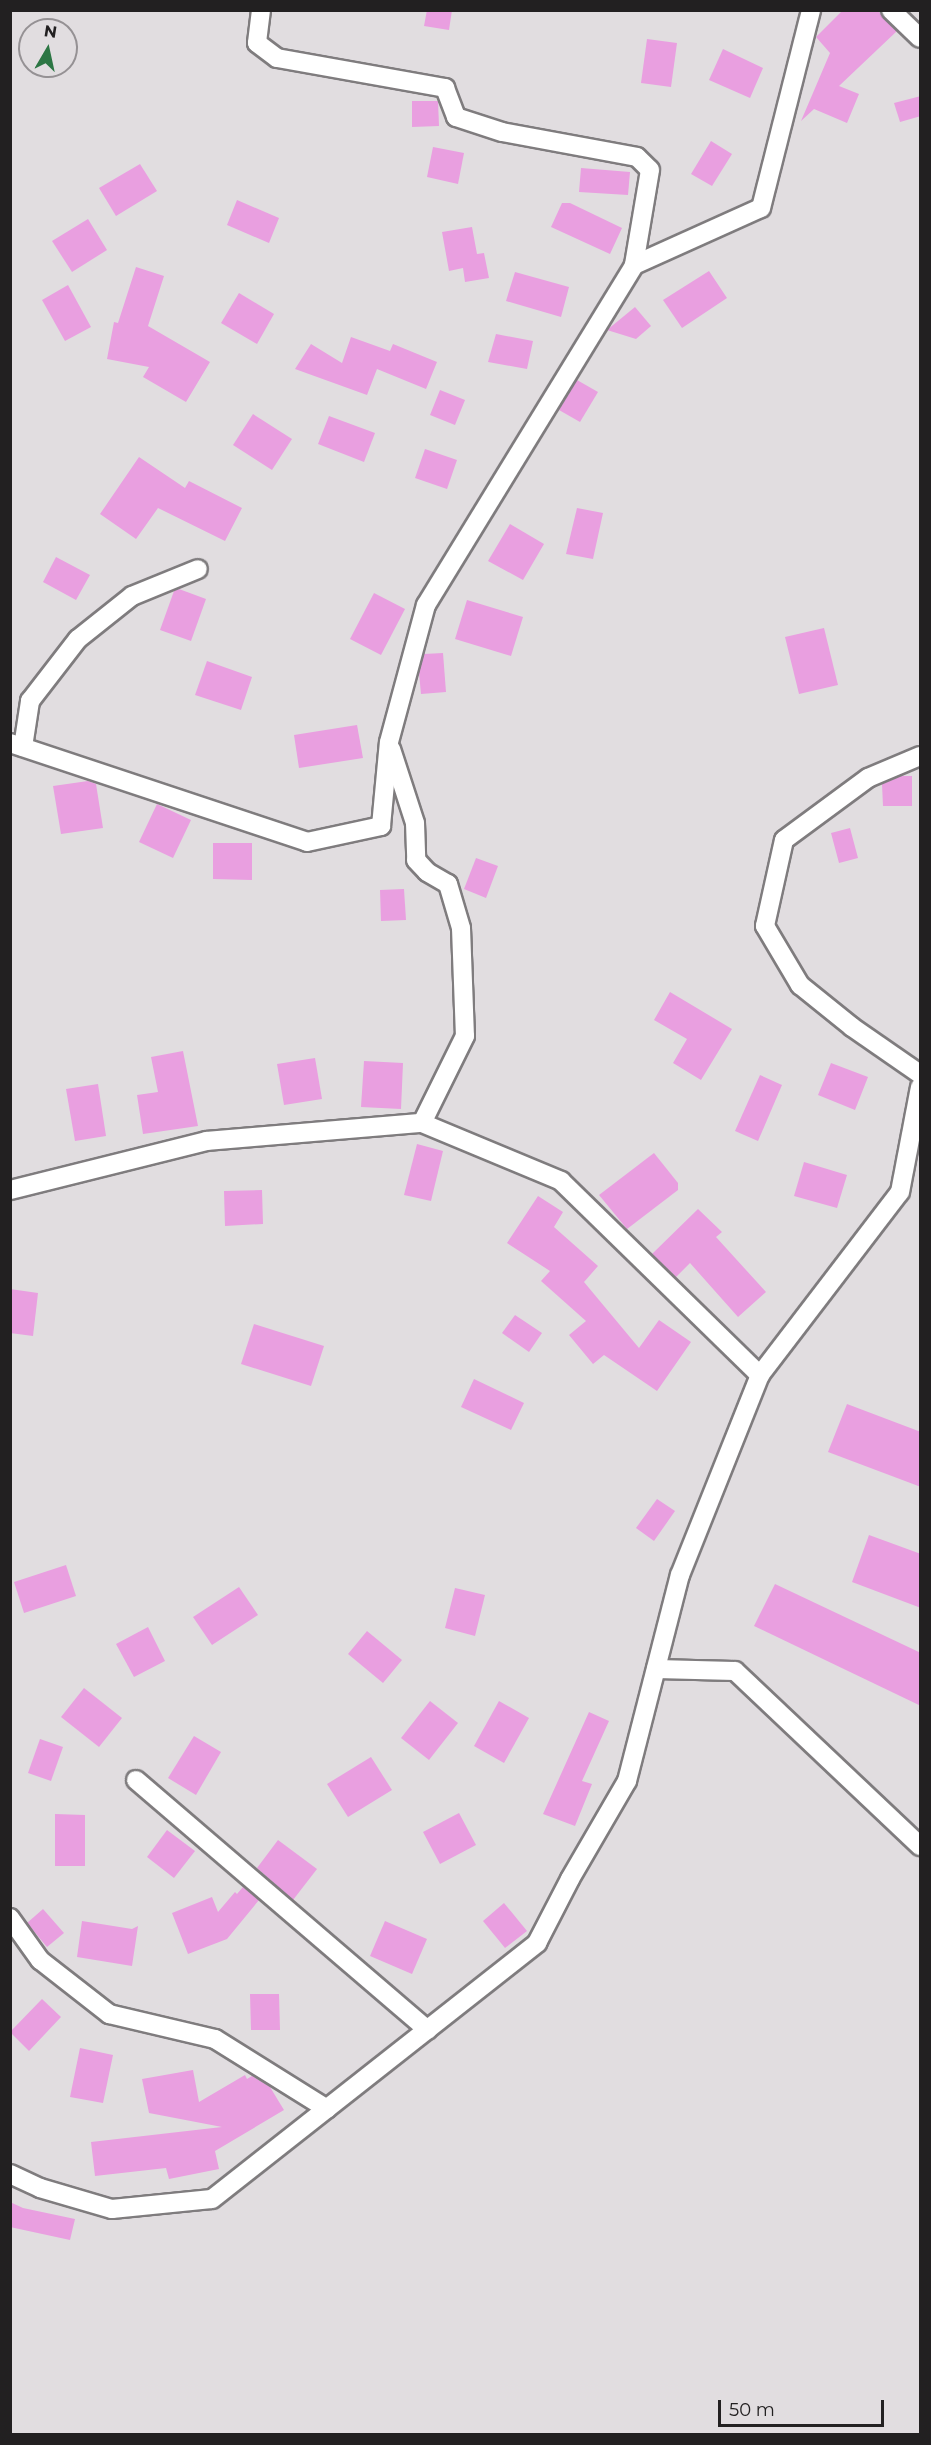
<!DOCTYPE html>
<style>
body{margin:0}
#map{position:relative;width:931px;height:2445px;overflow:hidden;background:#e1dde0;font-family:Montserrat,sans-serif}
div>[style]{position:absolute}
.building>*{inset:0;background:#e99fe0}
.roads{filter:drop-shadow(2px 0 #7f7c7e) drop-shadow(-2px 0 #7f7c7e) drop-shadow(0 2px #7f7c7e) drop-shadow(0 -2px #7f7c7e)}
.street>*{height:18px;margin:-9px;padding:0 9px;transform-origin:9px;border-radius:9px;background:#fff}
span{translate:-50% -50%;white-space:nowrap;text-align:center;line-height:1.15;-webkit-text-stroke:6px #e1dde0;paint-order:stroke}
.frame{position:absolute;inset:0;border:12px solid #222021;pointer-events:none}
.north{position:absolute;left:18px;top:18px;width:60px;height:60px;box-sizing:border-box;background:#e1dde0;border:2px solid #959194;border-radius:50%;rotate:9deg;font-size:16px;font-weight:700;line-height:24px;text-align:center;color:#222021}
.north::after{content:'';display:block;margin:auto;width:21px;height:27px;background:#2c7644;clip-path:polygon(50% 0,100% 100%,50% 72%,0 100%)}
.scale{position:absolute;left:718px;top:2400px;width:166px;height:27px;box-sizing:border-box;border:3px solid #222021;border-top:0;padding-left:8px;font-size:18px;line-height:21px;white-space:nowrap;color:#222021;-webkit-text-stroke:4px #e1dde0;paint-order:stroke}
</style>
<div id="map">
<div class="building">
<i style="clip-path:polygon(427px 10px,452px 10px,449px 30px,424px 26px)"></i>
<i style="clip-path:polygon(843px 10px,877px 10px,897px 31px,839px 86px,859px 94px,847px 123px,814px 109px,801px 121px,830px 53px,816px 37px)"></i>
<i style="clip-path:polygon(647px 39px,677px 43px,671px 87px,641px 83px)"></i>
<i style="clip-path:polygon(723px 49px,763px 68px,750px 98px,709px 80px)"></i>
<i style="clip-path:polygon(921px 96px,921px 116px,900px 122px,894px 103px)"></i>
<i style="clip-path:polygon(412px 101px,438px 101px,439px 126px,412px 127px)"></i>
<i style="clip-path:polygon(711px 141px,732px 154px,712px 186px,691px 174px)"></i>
<i style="clip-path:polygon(433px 147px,464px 153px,458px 184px,427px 177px)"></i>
<i style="clip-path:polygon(140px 164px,157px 191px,116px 216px,99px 188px)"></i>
<i style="clip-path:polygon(581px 168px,630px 172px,628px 195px,579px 192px)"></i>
<i style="clip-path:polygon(237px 200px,279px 218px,269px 243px,227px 225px)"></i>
<i style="clip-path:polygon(562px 203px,570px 203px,622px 228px,610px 254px,551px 227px)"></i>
<i style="clip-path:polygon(88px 219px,107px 250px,72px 272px,52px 241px)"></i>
<i style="clip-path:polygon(472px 227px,477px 254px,484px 253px,489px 278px,465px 282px,463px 268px,449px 271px,442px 232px)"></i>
<i style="clip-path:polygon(136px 267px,164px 276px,148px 326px,210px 362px,186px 402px,143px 377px,149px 367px,107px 359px,114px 322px,118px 323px)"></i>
<i style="clip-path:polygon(709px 271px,727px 298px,682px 328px,663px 300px)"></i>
<i style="clip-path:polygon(515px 272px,569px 287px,561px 317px,506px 301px)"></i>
<i style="clip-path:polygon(68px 285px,91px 327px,65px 341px,42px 300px)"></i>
<i style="clip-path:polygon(239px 293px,274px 314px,257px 344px,221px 323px)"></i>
<i style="clip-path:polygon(635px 307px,651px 326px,636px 339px,607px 330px)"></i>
<i style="clip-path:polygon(496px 334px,533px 341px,527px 369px,488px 362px)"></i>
<i style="clip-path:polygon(351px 337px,390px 351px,393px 344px,437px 362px,426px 389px,377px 369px,367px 395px,295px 369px,311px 344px,342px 363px)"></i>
<i style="clip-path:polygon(577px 380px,598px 392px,580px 422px,559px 410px)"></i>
<i style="clip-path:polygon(440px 390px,465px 400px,455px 425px,430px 415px)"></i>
<i style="clip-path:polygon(253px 414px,292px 439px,272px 470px,233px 445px)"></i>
<i style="clip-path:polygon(329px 416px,375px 433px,364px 462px,318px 444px)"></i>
<i style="clip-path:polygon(425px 449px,457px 460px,447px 489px,415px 478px)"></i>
<i style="clip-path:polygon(139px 457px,185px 488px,189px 481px,242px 508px,225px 541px,158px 508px,136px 539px,100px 514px)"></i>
<i style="clip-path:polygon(577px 508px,603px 513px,593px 559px,566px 554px)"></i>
<i style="clip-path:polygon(510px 524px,544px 544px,523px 580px,488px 561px)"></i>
<i style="clip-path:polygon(56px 557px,90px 575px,76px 600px,43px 582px)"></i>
<i style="clip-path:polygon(179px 589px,206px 599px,191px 641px,160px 630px,174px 591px)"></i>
<i style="clip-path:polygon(374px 593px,405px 609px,381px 655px,350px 639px)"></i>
<i style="clip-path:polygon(467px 600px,523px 617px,511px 656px,455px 639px)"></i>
<i style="clip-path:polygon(824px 628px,838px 685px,799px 694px,785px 637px)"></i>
<i style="clip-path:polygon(443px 653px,446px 692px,421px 694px,419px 673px,424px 654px)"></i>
<i style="clip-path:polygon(207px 661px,252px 677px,241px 710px,195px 695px)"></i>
<i style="clip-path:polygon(357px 725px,363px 758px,299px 768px,294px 735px)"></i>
<i style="clip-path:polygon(901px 776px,912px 776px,912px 806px,883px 806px,882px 784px)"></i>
<i style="clip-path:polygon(88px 781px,96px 784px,103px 828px,61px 834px,53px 786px)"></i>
<i style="clip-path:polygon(157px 804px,191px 820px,173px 858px,139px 842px)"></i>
<i style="clip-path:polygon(850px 828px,858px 858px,839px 863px,831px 833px)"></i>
<i style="clip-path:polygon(213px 843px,252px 843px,252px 880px,213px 879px)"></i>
<i style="clip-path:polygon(476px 858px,498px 866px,486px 898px,464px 889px)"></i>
<i style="clip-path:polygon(404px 889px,406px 920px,381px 921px,380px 890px)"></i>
<i style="clip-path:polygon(670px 992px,732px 1029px,701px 1080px,673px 1063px,687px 1039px,654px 1020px)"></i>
<i style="clip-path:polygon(183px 1051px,198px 1126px,143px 1134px,137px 1095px,158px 1092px,151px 1057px)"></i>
<i style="clip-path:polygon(315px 1058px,322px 1099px,284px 1105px,277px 1064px)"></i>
<i style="clip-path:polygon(364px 1061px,403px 1063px,401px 1109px,361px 1107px)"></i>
<i style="clip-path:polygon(831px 1063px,868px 1077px,855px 1110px,818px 1095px)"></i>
<i style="clip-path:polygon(760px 1075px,782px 1085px,758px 1141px,735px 1131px)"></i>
<i style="clip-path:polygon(98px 1084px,106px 1136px,75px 1141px,66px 1089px)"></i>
<i style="clip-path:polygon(417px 1144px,443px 1151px,431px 1201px,404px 1195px)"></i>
<i style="clip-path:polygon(654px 1153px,678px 1183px,678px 1190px,627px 1229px,599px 1195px)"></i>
<i style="clip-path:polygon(804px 1162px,847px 1175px,837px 1208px,794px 1196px)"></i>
<i style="clip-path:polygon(262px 1190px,263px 1224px,225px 1226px,224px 1191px)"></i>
<i style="clip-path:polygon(538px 1196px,563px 1212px,554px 1227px,598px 1266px,584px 1282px,639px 1348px,659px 1320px,691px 1342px,657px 1391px,604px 1355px,593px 1364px,569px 1335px,586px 1321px,541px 1281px,550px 1271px,507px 1243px)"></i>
<i style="clip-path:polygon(698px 1209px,722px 1232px,716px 1237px,766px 1292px,738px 1317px,690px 1263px,676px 1277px,652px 1254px)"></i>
<i style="clip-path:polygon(10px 1289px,38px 1293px,33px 1336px,10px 1333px)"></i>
<i style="clip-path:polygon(515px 1315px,542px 1333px,529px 1352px,502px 1333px)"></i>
<i style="clip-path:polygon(254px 1324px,324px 1346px,311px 1386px,241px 1364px)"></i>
<i style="clip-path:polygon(474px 1379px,524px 1403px,511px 1430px,461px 1407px)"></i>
<i style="clip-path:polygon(847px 1404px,921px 1432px,921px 1487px,828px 1452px)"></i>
<i style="clip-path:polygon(657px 1499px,675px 1511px,654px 1541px,636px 1528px)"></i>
<i style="clip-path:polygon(869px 1535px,921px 1554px,921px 1608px,852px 1582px)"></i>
<i style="clip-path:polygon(66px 1565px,76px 1596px,24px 1613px,14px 1582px)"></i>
<i style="clip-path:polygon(775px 1584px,921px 1653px,921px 1706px,754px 1626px)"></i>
<i style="clip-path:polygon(239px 1587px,258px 1615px,212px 1645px,193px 1617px)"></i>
<i style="clip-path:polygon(455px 1588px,485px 1595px,475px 1636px,445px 1628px)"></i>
<i style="clip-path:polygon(148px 1627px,165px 1661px,134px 1677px,116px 1644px)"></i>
<i style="clip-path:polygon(367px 1631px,402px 1660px,383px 1683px,348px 1654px)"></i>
<i style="clip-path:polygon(84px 1688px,122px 1718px,99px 1747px,61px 1717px)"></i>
<i style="clip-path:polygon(430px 1701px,458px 1723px,429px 1760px,401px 1738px)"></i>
<i style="clip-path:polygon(499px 1701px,529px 1718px,504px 1763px,474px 1746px)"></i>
<i style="clip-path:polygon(589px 1712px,609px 1721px,582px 1781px,592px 1784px,575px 1826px,543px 1814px)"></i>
<i style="clip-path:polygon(194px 1736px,221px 1752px,196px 1795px,168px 1778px)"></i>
<i style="clip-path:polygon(40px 1739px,63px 1747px,51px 1781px,28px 1773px)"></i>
<i style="clip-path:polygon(371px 1757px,392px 1790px,348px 1817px,327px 1784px)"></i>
<i style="clip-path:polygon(459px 1813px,476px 1845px,440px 1864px,423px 1832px)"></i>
<i style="clip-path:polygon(55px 1814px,85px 1815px,85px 1866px,55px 1866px)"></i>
<i style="clip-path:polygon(167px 1830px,195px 1851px,174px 1878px,147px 1857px)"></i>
<i style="clip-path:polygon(278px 1840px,317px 1869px,293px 1900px,257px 1868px)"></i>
<i style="clip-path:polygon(243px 1887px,259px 1900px,227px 1939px,188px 1954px,172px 1913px,212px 1897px,218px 1912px,235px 1892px,237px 1894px)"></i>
<i style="clip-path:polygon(504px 1903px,527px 1931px,505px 1948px,483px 1921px)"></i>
<i style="clip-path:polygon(43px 1909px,64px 1933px,47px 1947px,27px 1923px)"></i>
<i style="clip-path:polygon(82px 1921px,132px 1929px,138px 1926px,132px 1966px,77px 1957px)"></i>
<i style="clip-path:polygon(385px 1921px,427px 1939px,412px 1974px,370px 1956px)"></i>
<i style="clip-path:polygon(250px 1994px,279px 1994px,280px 2030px,251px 2030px)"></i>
<i style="clip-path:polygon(42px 1999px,61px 2017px,29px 2051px,10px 2032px)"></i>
<i style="clip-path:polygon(80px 2048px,113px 2055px,103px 2103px,70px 2097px)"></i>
<i style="clip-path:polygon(193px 2070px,199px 2102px,245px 2075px,247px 2079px,252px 2076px,270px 2087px,284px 2110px,215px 2151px,219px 2169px,169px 2179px,166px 2168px,95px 2176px,91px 2142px,222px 2127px,149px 2113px,142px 2079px)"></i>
<i style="clip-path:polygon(10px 2202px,23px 2208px,75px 2219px,70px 2240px,10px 2227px)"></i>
</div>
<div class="roads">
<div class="street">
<i style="left:261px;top:10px;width:33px;rotate:97deg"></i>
<i style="left:257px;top:43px;width:25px;rotate:37deg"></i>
<i style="left:277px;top:58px;width:171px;rotate:10.1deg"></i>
<i style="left:445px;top:88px;width:31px;rotate:69deg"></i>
<i style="left:456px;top:117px;width:48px;rotate:18.1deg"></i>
<i style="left:502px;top:132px;width:137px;rotate:10.5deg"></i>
<i style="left:637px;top:157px;width:18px;rotate:45deg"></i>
<i style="left:650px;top:170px;width:96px;rotate:99.6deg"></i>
<i style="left:891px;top:10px;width:40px;rotate:44deg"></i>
<i style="left:10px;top:743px;width:313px;rotate:18.4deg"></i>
<i style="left:307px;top:842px;width:76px;rotate:-12.2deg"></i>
<i style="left:381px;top:826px;width:84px;rotate:-84.6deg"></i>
<i style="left:389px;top:742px;width:142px;rotate:-74.9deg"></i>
<i style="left:426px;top:605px;width:399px;rotate:-58.5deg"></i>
<i style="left:634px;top:265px;width:139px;rotate:-24.2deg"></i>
<i style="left:761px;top:208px;width:204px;rotate:-75.8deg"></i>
<i style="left:23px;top:747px;width:47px;rotate:-81.3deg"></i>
<i style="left:30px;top:701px;width:78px;rotate:-52.3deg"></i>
<i style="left:78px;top:639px;width:69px;rotate:-38.5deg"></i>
<i style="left:132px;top:596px;width:71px;rotate:-22.2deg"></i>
<i style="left:391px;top:749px;width:78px;rotate:72deg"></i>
<i style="left:415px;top:823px;width:37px;rotate:88deg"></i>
<i style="left:416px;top:860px;width:16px;rotate:47deg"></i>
<i style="left:427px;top:872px;width:24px;rotate:30deg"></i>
<i style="left:448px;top:884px;width:46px;rotate:73.5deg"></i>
<i style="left:461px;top:928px;width:108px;rotate:87.9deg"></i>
<i style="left:465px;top:1036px;width:97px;rotate:116.3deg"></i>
<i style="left:920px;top:756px;width:56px;rotate:157.1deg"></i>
<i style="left:868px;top:778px;width:104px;rotate:143.6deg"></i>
<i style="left:784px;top:840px;width:88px;rotate:102.5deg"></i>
<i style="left:765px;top:926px;width:69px;rotate:59.3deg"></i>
<i style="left:800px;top:985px;width:67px;rotate:38.9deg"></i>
<i style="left:852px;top:1027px;width:83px;rotate:34.7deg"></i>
<i style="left:10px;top:1190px;width:202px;rotate:-14deg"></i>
<i style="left:206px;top:1141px;width:217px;rotate:-4.8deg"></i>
<i style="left:422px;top:1123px;width:151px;rotate:22.6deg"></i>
<i style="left:561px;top:1181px;width:278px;rotate:44.3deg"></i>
<i style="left:656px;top:1669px;width:79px;rotate:1.5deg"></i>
<i style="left:735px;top:1671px;width:255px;rotate:43.4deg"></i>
<i style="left:136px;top:1780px;width:384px;rotate:40.6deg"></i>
<i style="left:10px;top:1918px;width:52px;rotate:54.5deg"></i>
<i style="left:40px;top:1960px;width:88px;rotate:38deg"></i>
<i style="left:109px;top:2014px;width:109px;rotate:13.3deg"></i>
<i style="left:215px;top:2039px;width:132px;rotate:32deg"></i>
<i style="left:10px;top:2174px;width:33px;rotate:25deg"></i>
<i style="left:40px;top:2188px;width:75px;rotate:16.3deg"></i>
<i style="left:112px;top:2209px;width:100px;rotate:-5.7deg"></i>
<i style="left:212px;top:2199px;width:414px;rotate:-38.2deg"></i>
<i style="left:537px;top:1943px;width:72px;rotate:-62.7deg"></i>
<i style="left:570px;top:1879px;width:113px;rotate:-59.8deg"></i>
<i style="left:627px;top:1781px;width:213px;rotate:-75.6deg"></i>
<i style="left:680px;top:1575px;width:215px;rotate:-68.2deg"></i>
<i style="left:760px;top:1375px;width:230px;rotate:-52.6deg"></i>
<i style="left:900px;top:1192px;width:107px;rotate:-79.2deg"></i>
</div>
</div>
<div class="frame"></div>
<div class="north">N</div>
<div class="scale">50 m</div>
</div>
